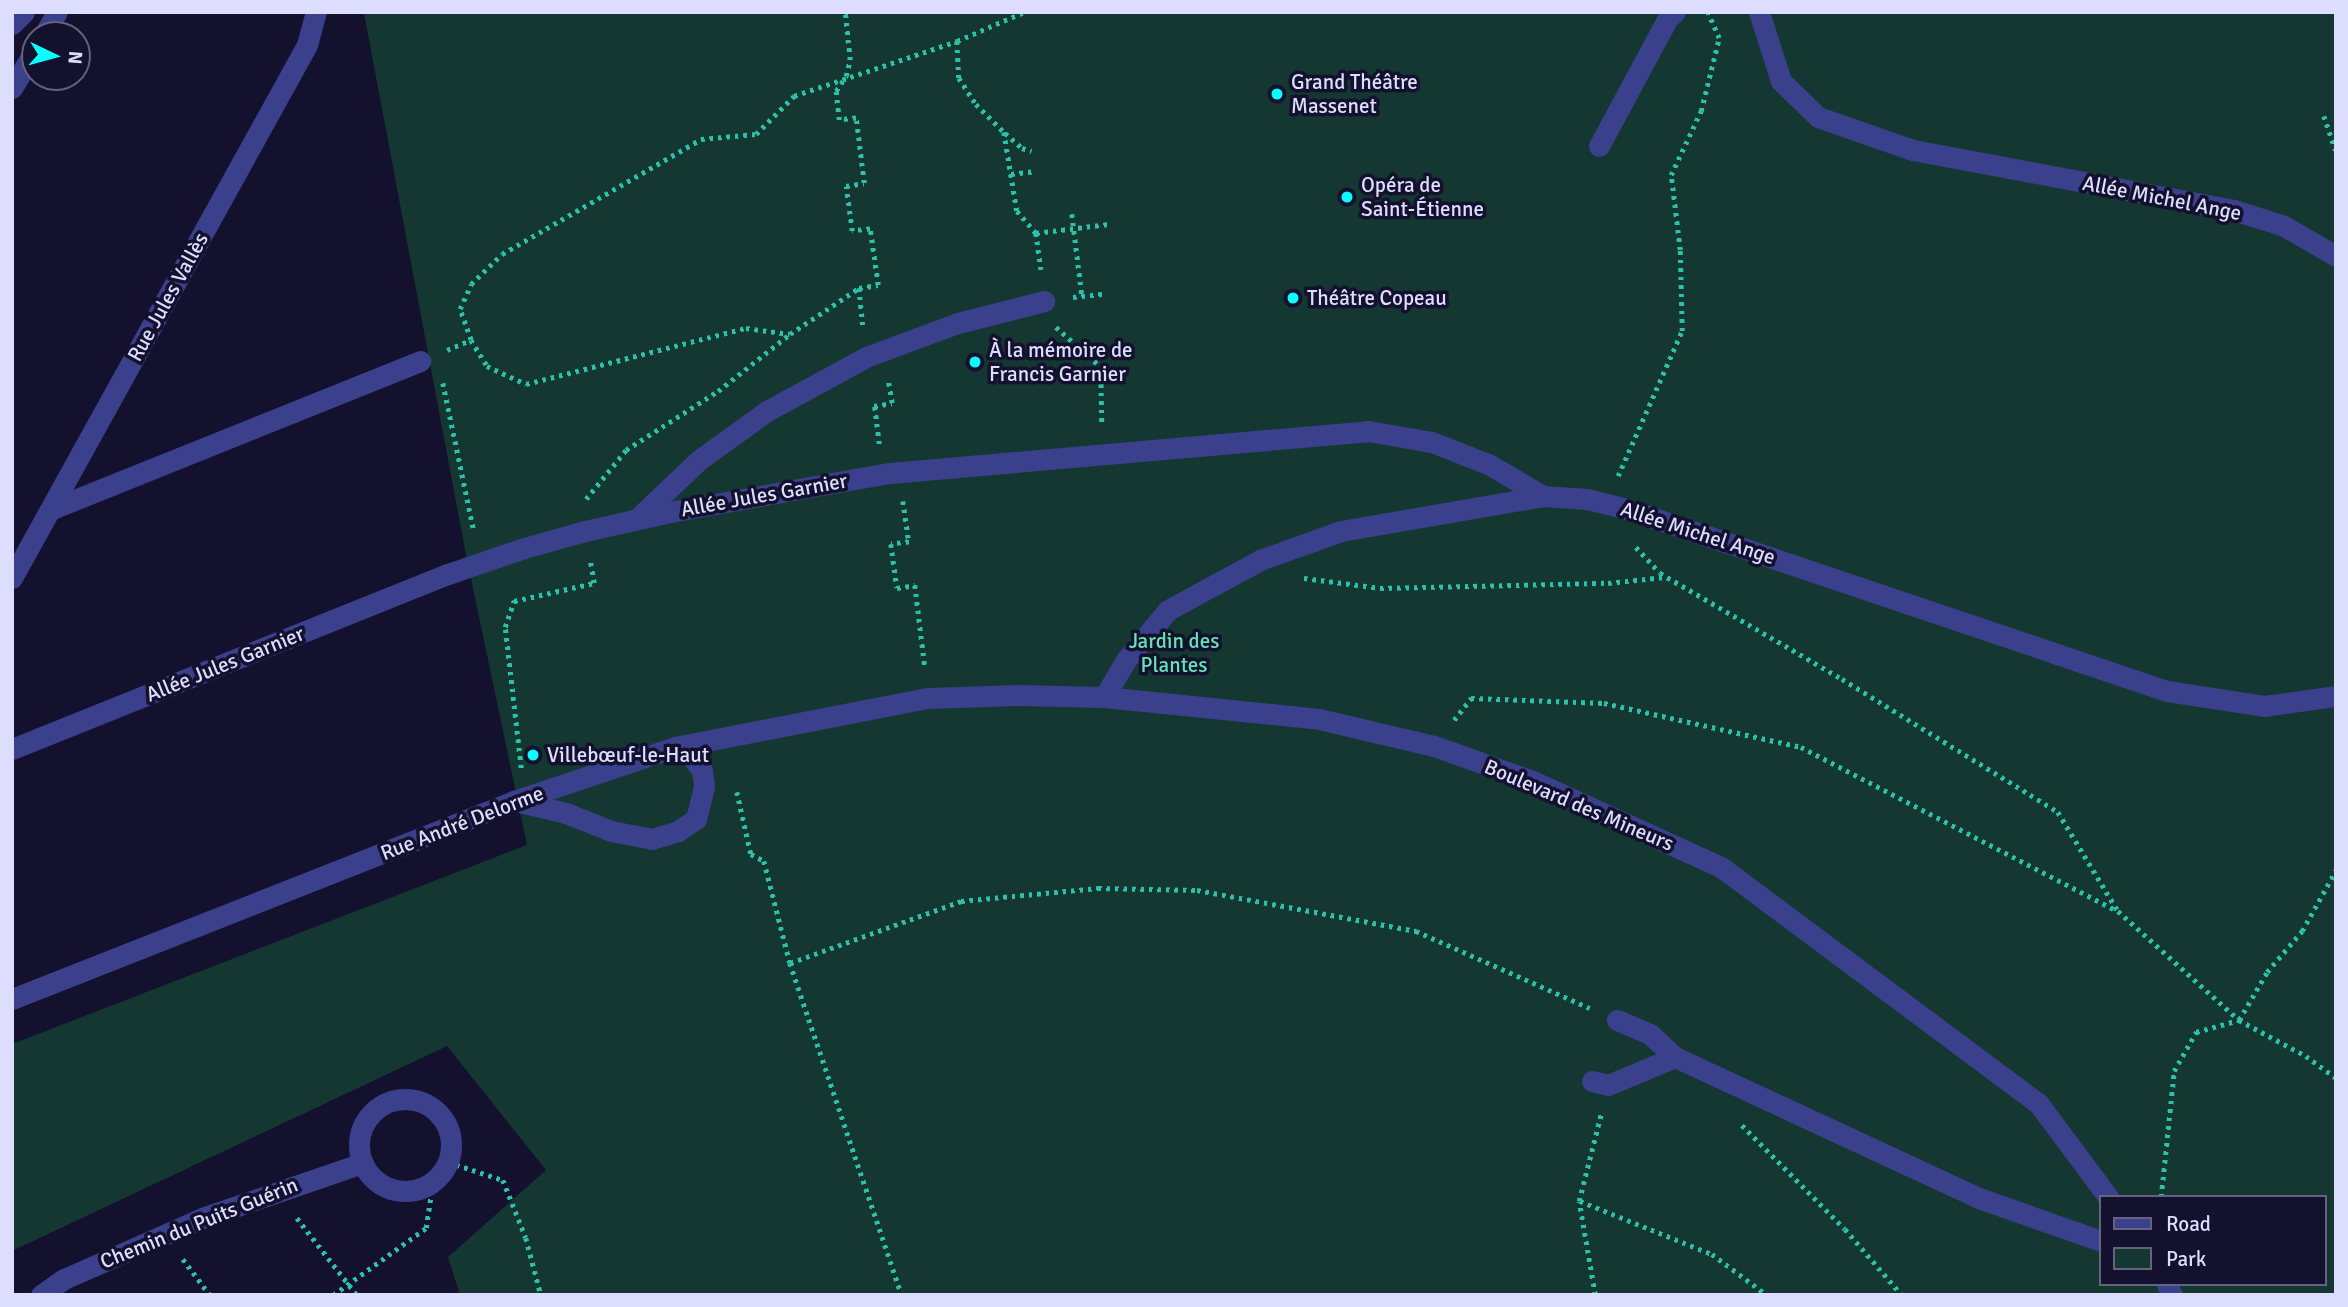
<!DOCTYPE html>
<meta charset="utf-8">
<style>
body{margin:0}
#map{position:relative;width:2348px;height:1307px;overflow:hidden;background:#13112d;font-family:Signika,sans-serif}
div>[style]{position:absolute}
.green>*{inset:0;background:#143732}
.path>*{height:4.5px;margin-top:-2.25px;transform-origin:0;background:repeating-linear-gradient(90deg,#2ec1a9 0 3.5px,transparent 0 8.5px)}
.minor>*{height:21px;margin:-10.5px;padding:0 10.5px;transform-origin:10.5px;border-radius:10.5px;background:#3b408c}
.minor>.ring{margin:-10.5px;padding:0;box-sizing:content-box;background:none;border:21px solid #3b408c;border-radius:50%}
.path-bridge>*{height:4.5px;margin-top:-2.25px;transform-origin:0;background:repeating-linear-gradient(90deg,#2ec1a9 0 3.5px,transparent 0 8.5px)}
.dots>*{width:19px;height:19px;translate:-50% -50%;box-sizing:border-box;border:4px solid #13112d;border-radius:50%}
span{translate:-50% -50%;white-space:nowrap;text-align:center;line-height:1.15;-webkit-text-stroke:7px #13112d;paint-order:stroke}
.poi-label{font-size:21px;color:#ddf}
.left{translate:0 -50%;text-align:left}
.street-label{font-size:21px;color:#ddf}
.park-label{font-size:21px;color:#64e4b6}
.frame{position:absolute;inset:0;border:14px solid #ddf;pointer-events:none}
.legend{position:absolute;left:2099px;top:1195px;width:228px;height:91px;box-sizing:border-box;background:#13112d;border:2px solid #646381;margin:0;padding:9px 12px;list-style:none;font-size:21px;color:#ddf}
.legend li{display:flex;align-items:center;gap:14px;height:35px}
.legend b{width:35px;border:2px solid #646381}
.north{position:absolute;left:21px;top:21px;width:70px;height:70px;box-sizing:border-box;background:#13112d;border:2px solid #646381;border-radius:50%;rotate:95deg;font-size:19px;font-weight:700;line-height:28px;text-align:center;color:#ddf}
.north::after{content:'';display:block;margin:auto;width:24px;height:32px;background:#09fffe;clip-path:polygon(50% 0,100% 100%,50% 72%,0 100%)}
</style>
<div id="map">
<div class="green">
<i style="clip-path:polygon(evenodd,2336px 12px,2336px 1295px,460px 1295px,448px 1257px,546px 1170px,447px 1046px,12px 1251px,12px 1044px,527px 845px,466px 555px,364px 13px,2336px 12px,2101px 1197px,2325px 1197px,2325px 1284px,2101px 1284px,2101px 1197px)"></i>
</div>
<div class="path">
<i style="left:957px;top:41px;width:37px;rotate:87deg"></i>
<i style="left:959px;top:78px;width:31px;rotate:57deg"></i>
<i style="left:976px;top:104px;width:40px;rotate:45deg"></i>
<i style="left:1004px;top:132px;width:80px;rotate:80.7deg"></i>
<i style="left:1017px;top:211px;width:29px;rotate:49deg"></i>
<i style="left:1036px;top:233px;width:37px;rotate:82deg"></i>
<i style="left:2334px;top:48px;width:2px"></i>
<i style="left:2324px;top:116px;width:36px;rotate:71deg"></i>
<i style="left:1005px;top:133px;width:23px;rotate:41deg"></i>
<i style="left:1022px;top:148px;width:10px;rotate:17deg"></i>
<i style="left:1011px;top:174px;width:23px;rotate:-7deg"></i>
<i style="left:1036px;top:233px;width:73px;rotate:-7.1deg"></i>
<i style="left:859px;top:288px;width:37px;rotate:84deg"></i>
<i style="left:1073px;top:297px;width:31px;rotate:-6deg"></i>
<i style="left:1056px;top:327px;width:60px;rotate:41.6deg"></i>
<i style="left:1101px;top:367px;width:57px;rotate:89deg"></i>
<i style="left:471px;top:340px;width:31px;rotate:58deg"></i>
<i style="left:487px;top:366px;width:43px;rotate:24.8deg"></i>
<i style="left:526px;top:384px;width:227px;rotate:-14.3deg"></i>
<i style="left:746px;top:328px;width:44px;rotate:7.8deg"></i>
<i style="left:790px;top:334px;width:83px;rotate:-33.7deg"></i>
<i style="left:859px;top:288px;width:19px;rotate:-9deg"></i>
<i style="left:878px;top:285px;width:57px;rotate:-98.1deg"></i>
<i style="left:870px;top:229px;width:18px;rotate:174deg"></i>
<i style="left:852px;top:231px;width:45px;rotate:-97.6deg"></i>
<i style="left:846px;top:186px;width:18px;rotate:-9deg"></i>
<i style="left:864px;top:183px;width:65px;rotate:-97deg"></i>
<i style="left:856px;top:118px;width:17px;rotate:173deg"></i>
<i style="left:839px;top:120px;width:29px;rotate:-96deg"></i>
<i style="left:836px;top:91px;width:18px;rotate:-56deg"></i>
<i style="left:846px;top:76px;width:16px;rotate:-76deg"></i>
<i style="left:850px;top:60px;width:48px;rotate:-95.9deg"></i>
<i style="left:447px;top:350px;width:26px;rotate:-23deg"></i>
<i style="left:471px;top:340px;width:33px;rotate:-110deg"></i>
<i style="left:460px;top:309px;width:27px;rotate:-66deg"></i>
<i style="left:471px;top:284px;width:43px;rotate:-44.1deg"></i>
<i style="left:502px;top:254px;width:230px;rotate:-30deg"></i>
<i style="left:701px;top:139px;width:55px;rotate:-5.2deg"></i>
<i style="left:756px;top:134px;width:54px;rotate:-45deg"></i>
<i style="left:794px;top:96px;width:172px;rotate:-18.6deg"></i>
<i style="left:957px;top:41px;width:73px;rotate:-23.4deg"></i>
<i style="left:443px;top:383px;width:152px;rotate:78.2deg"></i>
<i style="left:879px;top:444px;width:38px;rotate:-97deg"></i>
<i style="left:874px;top:406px;width:18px;rotate:-9deg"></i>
<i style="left:892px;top:403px;width:22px;rotate:-100deg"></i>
<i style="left:1618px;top:476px;width:158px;rotate:-66.2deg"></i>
<i style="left:1682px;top:331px;width:81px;rotate:-91.4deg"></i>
<i style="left:1680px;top:250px;width:76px;rotate:-96.8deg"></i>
<i style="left:1671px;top:175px;width:71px;rotate:-64.9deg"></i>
<i style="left:1701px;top:111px;width:75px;rotate:-76.1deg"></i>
<i style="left:1719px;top:38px;width:27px;rotate:-114deg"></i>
<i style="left:586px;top:499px;width:63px;rotate:-50.8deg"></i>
<i style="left:626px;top:450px;width:109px;rotate:-32.7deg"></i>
<i style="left:718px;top:391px;width:92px;rotate:-38.4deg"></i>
<i style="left:903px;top:501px;width:41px;rotate:81.7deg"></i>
<i style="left:909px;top:542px;width:18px;rotate:174deg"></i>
<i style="left:891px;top:544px;width:44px;rotate:82.2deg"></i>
<i style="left:897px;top:588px;width:18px;rotate:-9deg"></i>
<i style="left:915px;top:585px;width:84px;rotate:83.1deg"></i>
<i style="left:1636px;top:547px;width:35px;rotate:47deg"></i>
<i style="left:1660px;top:573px;width:211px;rotate:30.2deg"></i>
<i style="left:1842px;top:679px;width:254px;rotate:31.6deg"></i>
<i style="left:2058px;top:812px;width:116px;rotate:58.8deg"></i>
<i style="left:1304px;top:578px;width:77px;rotate:7.5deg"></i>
<i style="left:1380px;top:588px;width:228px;rotate:-1.3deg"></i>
<i style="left:1608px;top:583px;width:57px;rotate:-6deg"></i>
<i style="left:1454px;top:720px;width:28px;rotate:-52deg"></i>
<i style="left:1471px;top:698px;width:133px;rotate:2.2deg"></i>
<i style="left:1604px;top:703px;width:202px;rotate:12.6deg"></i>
<i style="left:1801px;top:747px;width:357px;rotate:27.4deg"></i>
<i style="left:2118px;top:911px;width:163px;rotate:42deg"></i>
<i style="left:2239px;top:1020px;width:76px;rotate:28.2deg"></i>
<i style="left:2306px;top:1056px;width:37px;rotate:36deg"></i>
<i style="left:521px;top:768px;width:142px;rotate:-96.5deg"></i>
<i style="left:505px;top:627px;width:28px;rotate:-71deg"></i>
<i style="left:514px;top:601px;width:82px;rotate:-12.7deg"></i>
<i style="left:594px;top:583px;width:23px;rotate:-100deg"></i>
<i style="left:737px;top:792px;width:64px;rotate:77.3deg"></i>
<i style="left:751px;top:854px;width:15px;rotate:28deg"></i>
<i style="left:764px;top:861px;width:105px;rotate:75.7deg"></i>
<i style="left:790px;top:963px;width:350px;rotate:71.4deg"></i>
<i style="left:790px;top:963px;width:182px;rotate:-19.9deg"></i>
<i style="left:961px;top:901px;width:138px;rotate:-5.4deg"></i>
<i style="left:1098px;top:888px;width:99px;rotate:1.2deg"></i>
<i style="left:1197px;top:890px;width:223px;rotate:10.6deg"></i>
<i style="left:1416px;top:931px;width:190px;rotate:23.9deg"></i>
<i style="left:1742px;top:1125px;width:146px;rotate:45.3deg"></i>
<i style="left:1845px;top:1229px;width:87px;rotate:49.2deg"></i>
<i style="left:448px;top:1162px;width:58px;rotate:18.1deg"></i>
<i style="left:503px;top:1180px;width:62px;rotate:68.4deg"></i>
<i style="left:526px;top:1238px;width:59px;rotate:75.3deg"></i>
<i style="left:2161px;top:1197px;width:127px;rotate:-84.1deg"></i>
<i style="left:2174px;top:1071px;width:45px;rotate:-60.6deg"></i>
<i style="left:2196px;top:1032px;width:45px;rotate:-15.6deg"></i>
<i style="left:2239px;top:1020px;width:56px;rotate:-59.7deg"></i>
<i style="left:2267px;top:972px;width:54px;rotate:-49.5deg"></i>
<i style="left:2302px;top:931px;width:70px;rotate:-60.9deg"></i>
<i style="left:1580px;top:1201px;width:142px;rotate:21.9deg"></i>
<i style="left:1712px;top:1254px;width:69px;rotate:36.7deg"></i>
<i style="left:297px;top:1218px;width:98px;rotate:52.1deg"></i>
<i style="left:183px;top:1259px;width:45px;rotate:53.1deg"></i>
<i style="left:333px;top:1295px;width:115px;rotate:-35.8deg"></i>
<i style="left:426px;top:1228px;width:48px;rotate:-81.5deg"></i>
<i style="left:1595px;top:1295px;width:95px;rotate:-99.7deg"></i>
<i style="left:1579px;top:1201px;width:90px;rotate:-75.8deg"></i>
</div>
<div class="minor">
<i style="left:1759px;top:12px;width:72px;rotate:72.3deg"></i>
<i style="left:1781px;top:81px;width:52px;rotate:44.2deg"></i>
<i style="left:1818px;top:117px;width:101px;rotate:19.2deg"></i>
<i style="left:1913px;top:150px;width:327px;rotate:10.6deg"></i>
<i style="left:2234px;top:210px;width:52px;rotate:17.7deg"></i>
<i style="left:2284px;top:226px;width:60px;rotate:30deg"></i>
<i style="left:12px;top:24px;width:17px;rotate:-45deg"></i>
<i style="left:44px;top:35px;width:26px;rotate:-61deg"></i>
<i style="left:12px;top:88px;width:44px;rotate:-58.8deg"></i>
<i style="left:1599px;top:146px;width:145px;rotate:-61.7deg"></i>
<i style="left:1668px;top:18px;width:9px;rotate:-41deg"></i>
<i style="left:52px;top:509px;width:397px;rotate:-21.9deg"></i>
<i style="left:638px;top:518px;width:84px;rotate:-43.6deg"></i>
<i style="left:699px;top:460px;width:84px;rotate:-35.8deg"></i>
<i style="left:767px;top:411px;width:113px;rotate:-28.6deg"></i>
<i style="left:866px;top:357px;width:98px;rotate:-20.3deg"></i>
<i style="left:958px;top:323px;width:89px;rotate:-14.3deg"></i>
<i style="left:12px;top:578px;width:609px;rotate:-61.04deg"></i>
<i style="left:307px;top:45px;width:34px;rotate:-75deg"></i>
<i style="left:1104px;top:697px;width:43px;rotate:-59.3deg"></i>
<i style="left:1126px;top:660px;width:65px;rotate:-50deg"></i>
<i style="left:1168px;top:610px;width:105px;rotate:-28.5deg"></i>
<i style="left:1260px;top:560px;width:86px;rotate:-19.7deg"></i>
<i style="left:1341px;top:531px;width:205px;rotate:-9.8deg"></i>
<i style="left:1543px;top:496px;width:44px;rotate:3.9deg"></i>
<i style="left:1587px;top:499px;width:41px;rotate:14deg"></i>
<i style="left:1627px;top:509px;width:570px;rotate:18.63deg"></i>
<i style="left:2167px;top:691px;width:98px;rotate:8.8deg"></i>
<i style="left:2264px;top:706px;width:73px;rotate:-7.9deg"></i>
<i style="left:12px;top:749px;width:470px;rotate:-21.9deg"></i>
<i style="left:448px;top:574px;width:80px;rotate:-18.9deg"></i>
<i style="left:524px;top:548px;width:63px;rotate:-15.6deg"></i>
<i style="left:585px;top:531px;width:87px;rotate:-12.6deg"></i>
<i style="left:670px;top:512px;width:223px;rotate:-10.1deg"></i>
<i style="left:890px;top:473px;width:480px;rotate:-5deg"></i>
<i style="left:1368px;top:431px;width:65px;rotate:9.8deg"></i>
<i style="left:1432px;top:442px;width:62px;rotate:21.6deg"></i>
<i style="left:1490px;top:465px;width:61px;rotate:30.3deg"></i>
<i style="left:515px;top:801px;width:52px;rotate:13.2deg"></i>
<i style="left:566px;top:813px;width:48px;rotate:21.8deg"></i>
<i style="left:611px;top:831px;width:42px;rotate:11deg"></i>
<i style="left:652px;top:839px;width:27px;rotate:-17deg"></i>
<i style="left:678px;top:831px;width:22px;rotate:-34deg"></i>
<i style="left:696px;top:819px;width:34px;rotate:-76deg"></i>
<i style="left:704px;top:786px;width:16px;rotate:-97deg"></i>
<i style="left:702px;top:770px;width:21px;rotate:-129deg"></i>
<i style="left:689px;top:754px;width:16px;rotate:-153deg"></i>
<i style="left:12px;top:999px;width:540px;rotate:-21.53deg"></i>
<i style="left:514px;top:801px;width:170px;rotate:-18.5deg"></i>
<i style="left:675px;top:747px;width:258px;rotate:-11deg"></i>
<i style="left:928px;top:698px;width:89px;rotate:-1.9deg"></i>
<i style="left:1017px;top:695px;width:87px;rotate:1.3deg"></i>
<i style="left:1104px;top:697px;width:216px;rotate:5.8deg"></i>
<i style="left:1319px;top:719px;width:118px;rotate:13.2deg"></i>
<i style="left:1434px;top:746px;width:107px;rotate:19.6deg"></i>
<i style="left:1535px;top:782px;width:205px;rotate:24.6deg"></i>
<i style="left:1721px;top:867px;width:395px;rotate:36.7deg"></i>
<i style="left:2038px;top:1103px;width:117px;rotate:53.3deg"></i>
<i style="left:1617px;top:1020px;width:36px;rotate:23deg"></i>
<i style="left:1650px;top:1034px;width:34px;rotate:43deg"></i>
<i style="left:1675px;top:1057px;width:332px;rotate:24.9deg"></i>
<i style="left:1976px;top:1197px;width:133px;rotate:19.4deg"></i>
<i style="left:1592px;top:1081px;width:16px;rotate:14deg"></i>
<i style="left:1608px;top:1085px;width:73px;rotate:-22.7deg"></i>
<i class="ring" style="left:359px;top:1099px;width:71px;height:71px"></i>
<i style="left:2167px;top:1284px;width:12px;rotate:66deg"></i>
<i style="left:41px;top:1295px;width:28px;rotate:-35deg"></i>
<i style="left:64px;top:1279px;width:151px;rotate:-23.8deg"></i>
<i style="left:202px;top:1218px;width:170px;rotate:-18.9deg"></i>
</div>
<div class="path-bridge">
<i style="left:1072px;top:214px;width:83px;rotate:83deg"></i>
</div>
<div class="dots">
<i style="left:1277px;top:94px;background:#09fffe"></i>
<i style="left:1347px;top:197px;background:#09fffe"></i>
<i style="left:1293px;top:298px;background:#09fffe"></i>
<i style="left:975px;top:362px;background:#09fffe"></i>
<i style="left:533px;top:755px;background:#09fffe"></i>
</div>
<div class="poi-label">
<span class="left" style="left:1291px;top:94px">Grand Théâtre<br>Massenet</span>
<span class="left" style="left:1361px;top:197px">Opéra de<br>Saint-Étienne</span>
<span class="left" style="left:1307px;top:298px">Théâtre Copeau</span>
<span class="left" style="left:989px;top:362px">À la mémoire de<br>Francis Garnier</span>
<span class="left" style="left:547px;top:755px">Villebœuf-le-Haut</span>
</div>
<div class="street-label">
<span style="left:2162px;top:198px;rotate:11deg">Allée Michel Ange</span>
<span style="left:168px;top:297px;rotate:-61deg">Rue Jules Vallès</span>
<span style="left:764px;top:495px;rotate:-10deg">Allée Jules Garnier</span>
<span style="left:1698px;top:533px;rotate:18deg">Allée Michel Ange</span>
<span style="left:225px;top:664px;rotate:-22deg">Allée Jules Garnier</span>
<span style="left:1579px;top:805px;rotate:23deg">Boulevard des Mineurs</span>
<span style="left:462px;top:823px;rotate:-21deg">Rue André Delorme</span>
<span style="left:199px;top:1223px;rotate:-22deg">Chemin du Puits Guérin</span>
</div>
<div class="park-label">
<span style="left:1174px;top:653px">Jardin des<br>Plantes</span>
</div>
<div class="frame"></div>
<ul class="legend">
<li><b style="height:9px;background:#3b408c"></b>Road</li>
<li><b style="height:19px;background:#143732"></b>Park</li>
</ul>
<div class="north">N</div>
</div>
